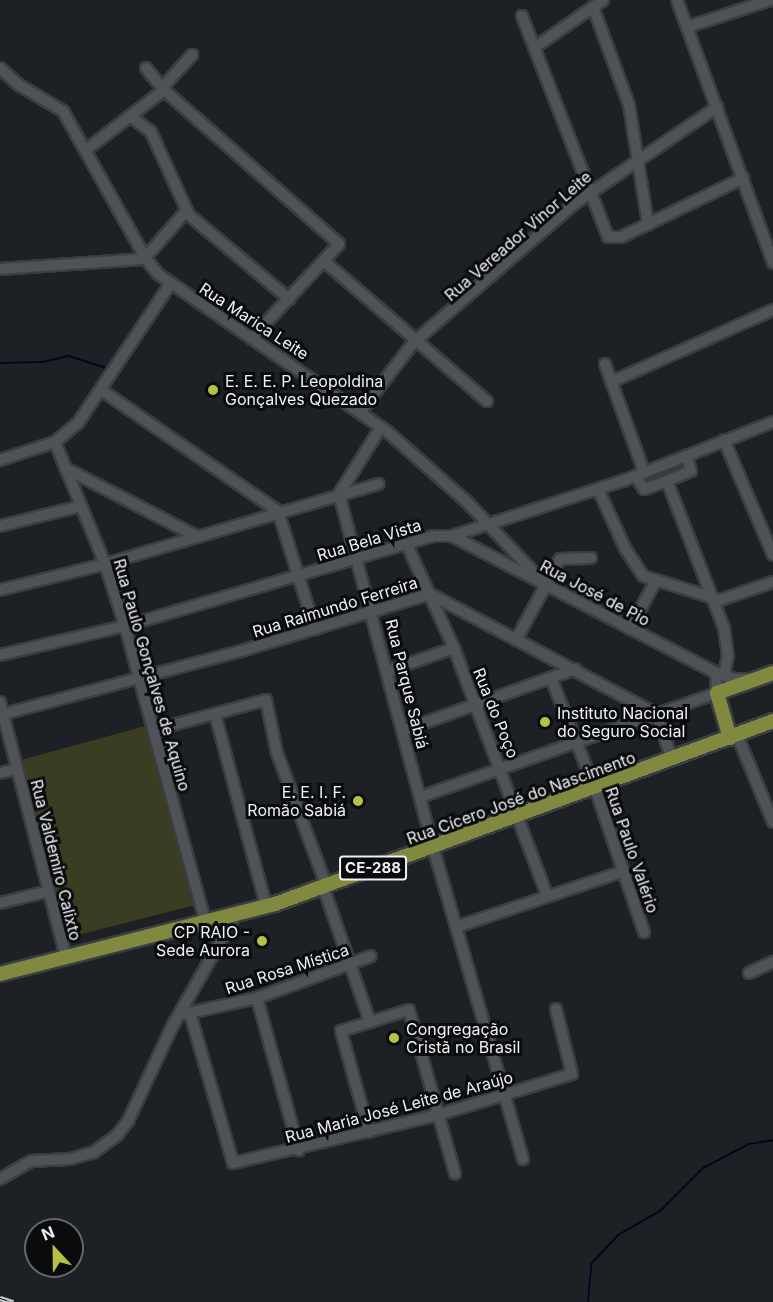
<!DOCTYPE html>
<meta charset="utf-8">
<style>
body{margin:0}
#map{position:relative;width:773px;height:1302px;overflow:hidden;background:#1d2125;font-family:Inter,sans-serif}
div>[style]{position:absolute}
.green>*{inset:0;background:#3a3d22}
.stream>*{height:2px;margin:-1px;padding:0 1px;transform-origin:1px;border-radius:1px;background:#000820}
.roads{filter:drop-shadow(2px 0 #3b3e41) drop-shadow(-2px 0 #3b3e41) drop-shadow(0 2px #3b3e41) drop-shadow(0 -2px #3b3e41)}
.minor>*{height:10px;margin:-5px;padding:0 5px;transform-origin:5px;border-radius:5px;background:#4f5358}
.major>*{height:14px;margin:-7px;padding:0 7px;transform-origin:7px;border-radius:7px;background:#818941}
.rail>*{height:4.5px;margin-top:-2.25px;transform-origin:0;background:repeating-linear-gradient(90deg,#090b0c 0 7px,#c9cccf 0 14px);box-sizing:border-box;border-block:2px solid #c9cccf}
.dots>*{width:16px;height:16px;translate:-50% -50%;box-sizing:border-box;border:3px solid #090b0c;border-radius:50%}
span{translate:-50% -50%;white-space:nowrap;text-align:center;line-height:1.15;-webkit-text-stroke:6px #090b0c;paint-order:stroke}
.shield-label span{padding:2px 4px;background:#090b0c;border:2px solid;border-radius:4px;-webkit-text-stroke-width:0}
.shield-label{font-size:15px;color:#eff1f4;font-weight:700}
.street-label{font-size:16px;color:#eff1f4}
.poi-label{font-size:16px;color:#eff1f4}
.left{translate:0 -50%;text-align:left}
.right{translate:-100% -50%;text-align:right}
.north{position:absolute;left:24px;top:1218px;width:60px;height:60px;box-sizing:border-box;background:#090b0c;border:2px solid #656769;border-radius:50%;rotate:338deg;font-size:16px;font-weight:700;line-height:24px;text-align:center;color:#eff1f4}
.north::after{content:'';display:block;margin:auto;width:21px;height:27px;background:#b7c148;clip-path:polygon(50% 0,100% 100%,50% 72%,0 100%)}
</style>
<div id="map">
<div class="green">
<i style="clip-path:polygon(685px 458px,689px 468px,648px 485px,639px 477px)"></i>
<i style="clip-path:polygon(149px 725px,195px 905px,67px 938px,21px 760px)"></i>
</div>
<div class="stream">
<i style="left:0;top:363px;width:42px;rotate:-1.4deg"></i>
<i style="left:42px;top:362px;width:28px;rotate:-13deg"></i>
<i style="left:69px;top:356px;width:39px;rotate:18deg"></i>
<i style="left:588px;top:1302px;width:38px;rotate:-85deg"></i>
<i style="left:591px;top:1264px;width:40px;rotate:-47deg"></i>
<i style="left:618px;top:1235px;width:48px;rotate:-29.7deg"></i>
<i style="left:660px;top:1211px;width:61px;rotate:-45deg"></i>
<i style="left:703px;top:1168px;width:52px;rotate:-27.6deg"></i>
<i style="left:749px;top:1144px;width:24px;rotate:-9deg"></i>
</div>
<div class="roads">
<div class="minor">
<i style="left:677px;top:0;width:280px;rotate:69.9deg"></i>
<i style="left:593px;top:7px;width:104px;rotate:69.8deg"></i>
<i style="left:629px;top:105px;width:121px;rotate:80.9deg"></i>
<i style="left:522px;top:16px;width:237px;rotate:68.7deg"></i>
<i style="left:608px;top:237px;width:13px"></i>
<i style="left:621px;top:237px;width:136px;rotate:-25.8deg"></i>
<i style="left:687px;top:27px;width:88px;rotate:-17.8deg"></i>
<i style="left:534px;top:48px;width:84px;rotate:-34.8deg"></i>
<i style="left:0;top:68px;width:25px;rotate:42deg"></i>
<i style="left:19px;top:85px;width:51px;rotate:30.6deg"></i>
<i style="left:63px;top:111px;width:170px;rotate:60.7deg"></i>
<i style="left:146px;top:259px;width:19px;rotate:51deg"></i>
<i style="left:158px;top:274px;width:280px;rotate:34.5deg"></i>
<i style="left:389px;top:433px;width:104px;rotate:41.5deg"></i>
<i style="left:467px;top:502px;width:110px;rotate:46.5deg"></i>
<i style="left:146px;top:68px;width:28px;rotate:51deg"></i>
<i style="left:164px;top:90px;width:233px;rotate:41.3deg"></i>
<i style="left:339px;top:244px;width:129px;rotate:132.8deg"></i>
<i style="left:162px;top:88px;width:45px;rotate:-47.7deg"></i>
<i style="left:130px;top:116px;width:26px;rotate:37deg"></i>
<i style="left:151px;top:132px;width:91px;rotate:65.4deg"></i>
<i style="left:189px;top:215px;width:131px;rotate:40deg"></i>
<i style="left:86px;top:150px;width:98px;rotate:-37.6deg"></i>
<i style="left:324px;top:261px;width:215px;rotate:40.7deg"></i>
<i style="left:0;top:269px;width:144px;rotate:-4deg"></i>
<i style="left:144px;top:259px;width:65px;rotate:-48.7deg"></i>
<i style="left:605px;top:364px;width:115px;rotate:70.1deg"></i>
<i style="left:611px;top:382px;width:177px;rotate:-24deg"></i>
<i style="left:101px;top:390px;width:214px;rotate:34.4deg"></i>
<i style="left:278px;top:511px;width:124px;rotate:72.6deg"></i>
<i style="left:361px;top:411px;width:87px;rotate:-52.5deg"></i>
<i style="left:414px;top:342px;width:211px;rotate:-40.8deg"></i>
<i style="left:574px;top:204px;width:173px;rotate:-34.1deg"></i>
<i style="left:724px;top:440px;width:125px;rotate:66.9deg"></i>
<i style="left:55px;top:442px;width:132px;rotate:67.7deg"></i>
<i style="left:105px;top:564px;width:65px;rotate:72.1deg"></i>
<i style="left:125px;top:626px;width:306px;rotate:74.8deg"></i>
<i style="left:0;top:460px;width:58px;rotate:-18.1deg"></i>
<i style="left:55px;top:442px;width:30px;rotate:-40deg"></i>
<i style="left:78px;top:423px;width:168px;rotate:-56.4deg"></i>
<i style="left:65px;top:468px;width:145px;rotate:27.4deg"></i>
<i style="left:635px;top:476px;width:16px;rotate:55deg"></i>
<i style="left:644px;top:489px;width:24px;rotate:-19deg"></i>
<i style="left:667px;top:481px;width:26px;rotate:-23deg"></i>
<i style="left:691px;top:471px;width:16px;rotate:-105deg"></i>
<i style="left:667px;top:481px;width:158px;rotate:68.8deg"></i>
<i style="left:724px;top:628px;width:27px;rotate:82deg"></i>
<i style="left:728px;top:655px;width:21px;rotate:101deg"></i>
<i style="left:598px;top:489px;width:65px;rotate:65.4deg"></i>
<i style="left:625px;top:548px;width:33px;rotate:57deg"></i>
<i style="left:643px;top:576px;width:81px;rotate:17.3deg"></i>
<i style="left:720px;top:600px;width:56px;rotate:-18.8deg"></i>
<i style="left:339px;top:494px;width:365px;rotate:75.1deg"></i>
<i style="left:433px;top:847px;width:325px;rotate:73.9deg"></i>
<i style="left:339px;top:494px;width:79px;rotate:-57.9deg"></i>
<i style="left:0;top:526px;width:83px;rotate:-13.9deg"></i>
<i style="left:452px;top:536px;width:295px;rotate:27.4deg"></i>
<i style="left:714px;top:672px;width:21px;rotate:19deg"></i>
<i style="left:734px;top:679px;width:13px"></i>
<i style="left:407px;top:545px;width:113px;rotate:65.5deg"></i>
<i style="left:454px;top:648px;width:265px;rotate:69.4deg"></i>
<i style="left:0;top:590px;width:108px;rotate:-13.9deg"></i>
<i style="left:105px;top:564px;width:285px;rotate:-16.3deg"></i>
<i style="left:630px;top:629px;width:55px;rotate:-62deg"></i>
<i style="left:516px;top:640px;width:92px;rotate:-61.5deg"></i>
<i style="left:560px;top:559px;width:31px;rotate:-2deg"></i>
<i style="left:0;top:655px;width:128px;rotate:-13.1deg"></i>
<i style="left:125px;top:626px;width:320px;rotate:-16.3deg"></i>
<i style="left:432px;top:536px;width:20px"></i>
<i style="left:452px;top:536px;width:182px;rotate:-17.9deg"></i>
<i style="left:625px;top:480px;width:159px;rotate:-21.4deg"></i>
<i style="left:388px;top:671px;width:70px;rotate:-19.2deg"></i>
<i style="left:551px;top:678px;width:125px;rotate:68.4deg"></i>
<i style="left:597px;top:794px;width:146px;rotate:71.2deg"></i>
<i style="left:0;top:702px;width:264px;rotate:75.5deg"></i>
<i style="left:215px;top:714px;width:199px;rotate:75.1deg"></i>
<i style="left:0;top:715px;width:249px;rotate:-14.9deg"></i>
<i style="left:241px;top:651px;width:197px;rotate:-16.8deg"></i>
<i style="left:430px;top:594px;width:257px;rotate:27.9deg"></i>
<i style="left:657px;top:714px;width:48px;rotate:71.9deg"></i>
<i style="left:154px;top:730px;width:116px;rotate:-15deg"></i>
<i style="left:266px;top:700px;width:54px;rotate:78.3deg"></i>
<i style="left:277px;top:753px;width:141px;rotate:69.6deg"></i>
<i style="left:404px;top:730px;width:182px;rotate:-19.6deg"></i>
<i style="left:737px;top:735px;width:94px;rotate:67.5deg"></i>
<i style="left:0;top:773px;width:17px;rotate:-13deg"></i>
<i style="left:420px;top:797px;width:315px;rotate:-19.3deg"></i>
<i style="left:717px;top:693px;width:20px;rotate:-93deg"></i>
<i style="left:323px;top:886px;width:144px;rotate:70.9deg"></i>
<i style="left:0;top:903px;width:50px;rotate:-13.8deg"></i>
<i style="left:456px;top:927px;width:177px;rotate:-18.4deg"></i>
<i style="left:749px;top:973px;width:26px;rotate:-25deg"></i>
<i style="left:257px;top:998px;width:158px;rotate:74.6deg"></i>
<i style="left:190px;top:1013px;width:156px;rotate:74deg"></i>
<i style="left:233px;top:1163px;width:211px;rotate:-13.2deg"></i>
<i style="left:438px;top:1115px;width:140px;rotate:-17deg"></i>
<i style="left:572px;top:1074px;width:67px;rotate:-103.8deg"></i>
<i style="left:184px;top:1014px;width:75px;rotate:-12.4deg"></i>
<i style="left:257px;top:998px;width:121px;rotate:-20.2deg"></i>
<i style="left:369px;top:1132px;width:105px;rotate:-105.5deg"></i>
<i style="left:341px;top:1031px;width:71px;rotate:-17.2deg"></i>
<i style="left:409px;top:1010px;width:170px;rotate:74.3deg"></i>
<i style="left:0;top:1179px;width:36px;rotate:-30deg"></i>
<i style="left:31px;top:1161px;width:39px;rotate:-3deg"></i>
<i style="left:70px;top:1159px;width:25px;rotate:-16deg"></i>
<i style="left:94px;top:1152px;width:29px;rotate:-36deg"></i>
<i style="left:117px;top:1135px;width:18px;rotate:-52deg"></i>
<i style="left:128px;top:1121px;width:106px;rotate:-64.9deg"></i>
<i style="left:173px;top:1025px;width:128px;rotate:-60.4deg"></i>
</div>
<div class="major">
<i style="left:730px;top:738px;width:47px;rotate:-106.1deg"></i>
<i style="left:717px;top:693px;width:59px;rotate:-19.7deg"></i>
<i style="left:0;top:974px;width:284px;rotate:-14.3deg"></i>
<i style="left:275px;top:904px;width:531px;rotate:-20.18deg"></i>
</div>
</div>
<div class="rail">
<i style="left:0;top:1298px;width:14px;rotate:17deg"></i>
</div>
<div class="dots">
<i style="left:213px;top:390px;background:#b7c148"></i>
<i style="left:545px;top:722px;background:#b7c148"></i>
<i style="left:358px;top:801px;background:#b7c148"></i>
<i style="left:262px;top:941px;background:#b7c148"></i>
<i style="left:394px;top:1038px;background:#b7c148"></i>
</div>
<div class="shield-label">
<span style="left:373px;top:868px">CE-288</span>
</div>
<div class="street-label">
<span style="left:518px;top:236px;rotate:-41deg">Rua Vereador Vinor Leite</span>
<span style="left:254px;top:321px;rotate:33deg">Rua Marica Leite</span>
<span style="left:369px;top:540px;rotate:-17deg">Rua Bela Vista</span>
<span style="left:595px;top:593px;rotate:28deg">Rua José de Pio</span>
<span style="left:335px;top:607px;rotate:-17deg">Rua Raimundo Ferreira</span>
<span style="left:152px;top:675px;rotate:74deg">Rua Paulo Gonçalves de Aquino</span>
<span style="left:407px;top:684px;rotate:76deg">Rua Parque Sabiá</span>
<span style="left:496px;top:713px;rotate:68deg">Rua do Poço</span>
<span style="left:521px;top:798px;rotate:-20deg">Rua Cícero José do Nascimento</span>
<span style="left:632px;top:850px;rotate:71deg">Rua Paulo Valério</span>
<span style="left:56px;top:860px;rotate:76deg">Rua Valdemiro Calixto</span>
<span style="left:287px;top:969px;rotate:-18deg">Rua Rosa Mística</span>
<span style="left:399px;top:1107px;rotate:-15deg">Rua Maria José Leite de Araújo</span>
</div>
<div class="poi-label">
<span class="left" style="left:225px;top:390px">E. E. E. P. Leopoldina<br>Gonçalves Quezado</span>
<span class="left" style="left:557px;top:722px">Instituto Nacional<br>do Seguro Social</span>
<span class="right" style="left:346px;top:801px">E. E. I. F.<br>Romão Sabiá</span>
<span class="right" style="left:250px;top:941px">CP RAIO -<br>Sede Aurora</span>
<span class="left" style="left:406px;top:1038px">Congregação<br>Cristã no Brasil</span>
</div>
<div class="north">N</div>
</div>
